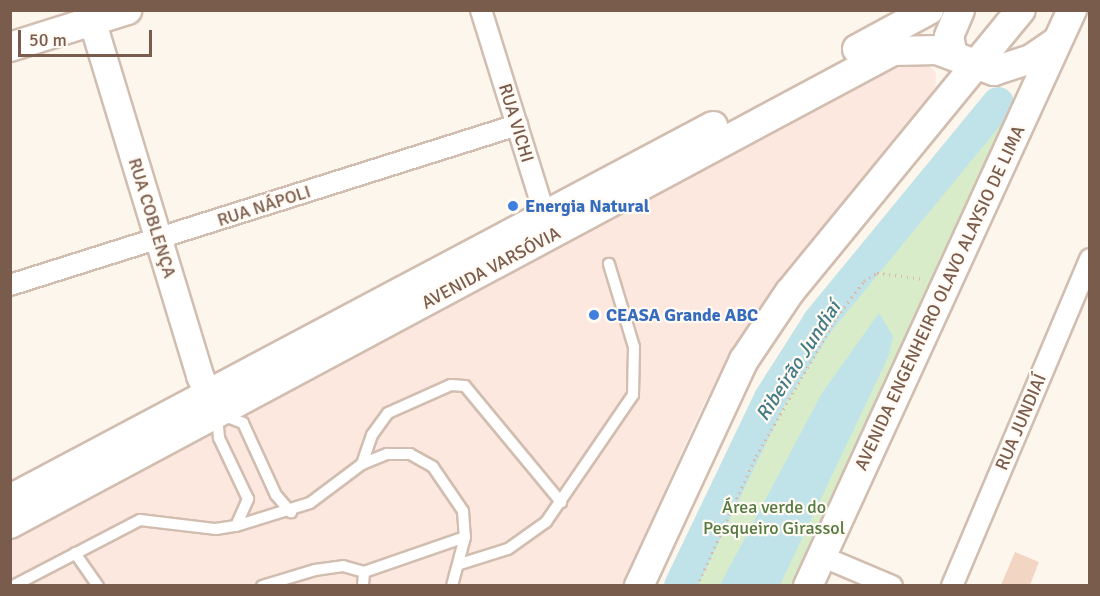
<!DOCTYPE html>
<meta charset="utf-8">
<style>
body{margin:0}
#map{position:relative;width:1100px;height:596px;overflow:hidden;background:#fdf6ec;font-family:Signika,sans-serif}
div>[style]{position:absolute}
.commercial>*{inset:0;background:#fde8e0}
.green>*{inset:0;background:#d8ecc9}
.water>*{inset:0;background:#bfe3e8}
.river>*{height:32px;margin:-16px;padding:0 16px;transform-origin:16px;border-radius:16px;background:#bfe3e8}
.building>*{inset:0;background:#f3d5c3}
.path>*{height:3px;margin-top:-1.5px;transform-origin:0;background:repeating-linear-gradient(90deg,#d9b8a5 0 1.5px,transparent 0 6px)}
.roads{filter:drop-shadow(2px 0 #d1beb0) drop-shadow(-2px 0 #d1beb0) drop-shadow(0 2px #d1beb0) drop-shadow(0 -2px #d1beb0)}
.service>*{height:10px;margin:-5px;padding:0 5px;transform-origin:5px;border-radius:5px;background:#fff}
.minor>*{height:20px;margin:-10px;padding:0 10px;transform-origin:10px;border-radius:10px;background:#fff}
.tertiary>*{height:26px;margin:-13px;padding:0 13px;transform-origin:13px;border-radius:13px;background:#fff}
.secondary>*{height:28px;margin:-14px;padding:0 14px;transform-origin:14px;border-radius:14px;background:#fff}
.dots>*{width:16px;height:16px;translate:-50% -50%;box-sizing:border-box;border:3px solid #fffaf3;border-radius:50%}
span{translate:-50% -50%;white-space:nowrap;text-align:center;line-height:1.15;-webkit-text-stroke:4.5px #fffaf3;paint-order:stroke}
.street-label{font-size:18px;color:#7a5c4d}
.shop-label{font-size:18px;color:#366cbe;font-weight:700}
.left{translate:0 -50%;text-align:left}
.park-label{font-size:18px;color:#537a41}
.water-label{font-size:20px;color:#437c86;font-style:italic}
.frame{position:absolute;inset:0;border:12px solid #7a5c4d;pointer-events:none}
.scale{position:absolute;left:18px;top:30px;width:134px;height:27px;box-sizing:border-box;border:3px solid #7a5c4d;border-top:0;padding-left:8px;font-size:18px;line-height:21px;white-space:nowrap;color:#7a5c4d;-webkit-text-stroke:4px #fffaf3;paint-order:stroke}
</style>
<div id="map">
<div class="commercial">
<i style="clip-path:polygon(900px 63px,927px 63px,936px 73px,935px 94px,774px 289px,739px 341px,704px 403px,622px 585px,11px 586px,11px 540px)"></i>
</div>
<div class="green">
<i style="clip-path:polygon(1001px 114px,1008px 117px,794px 585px,692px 586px,755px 448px,821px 330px)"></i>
</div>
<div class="water">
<i style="clip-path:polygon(879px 313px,893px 336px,889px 355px,780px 585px,720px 585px,822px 393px)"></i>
</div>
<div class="river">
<i style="left:680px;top:586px;width:208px;rotate:-64.4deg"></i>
<i style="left:770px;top:398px;width:91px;rotate:-57.5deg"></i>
<i style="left:819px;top:321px;width:282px;rotate:-50.6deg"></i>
</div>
<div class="building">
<i style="clip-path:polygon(1015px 552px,1039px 562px,1030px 585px,1001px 585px)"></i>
</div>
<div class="path">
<i style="left:697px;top:586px;width:143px;rotate:-65.6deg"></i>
<i style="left:756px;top:456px;width:161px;rotate:-59.8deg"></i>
<i style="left:837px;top:317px;width:45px;rotate:-53.1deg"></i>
<i style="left:864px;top:281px;width:15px;rotate:-32deg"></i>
<i style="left:877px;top:273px;width:48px;rotate:7.1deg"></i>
</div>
<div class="roads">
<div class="service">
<i style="left:362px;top:464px;width:31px;rotate:-71deg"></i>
<i style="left:372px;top:435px;width:27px;rotate:-54deg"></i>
<i style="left:388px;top:413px;width:69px;rotate:-24deg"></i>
<i style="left:451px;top:385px;width:14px;rotate:4deg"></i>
<i style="left:465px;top:386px;width:151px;rotate:50.4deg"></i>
<i style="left:236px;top:526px;width:77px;rotate:-17.3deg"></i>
<i style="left:310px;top:503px;width:65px;rotate:-36.9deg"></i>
<i style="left:362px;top:464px;width:27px;rotate:-22deg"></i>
<i style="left:387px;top:454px;width:23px"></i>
<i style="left:410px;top:454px;width:26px;rotate:29deg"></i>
<i style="left:433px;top:467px;width:53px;rotate:55.7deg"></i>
<i style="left:463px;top:511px;width:26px;rotate:86deg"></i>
<i style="left:465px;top:537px;width:51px;rotate:104.9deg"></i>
<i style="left:75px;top:553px;width:40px;rotate:55.1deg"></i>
<i style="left:460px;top:564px;width:50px;rotate:-17.4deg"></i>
<i style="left:508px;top:549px;width:47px;rotate:-35.4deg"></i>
<i style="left:546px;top:522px;width:154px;rotate:-55.6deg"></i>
<i style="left:633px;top:395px;width:48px;rotate:-88.8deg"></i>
<i style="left:634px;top:347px;width:87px;rotate:-106.8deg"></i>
<i style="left:13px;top:586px;width:143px;rotate:-27.5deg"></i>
<i style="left:140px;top:520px;width:77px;rotate:6.8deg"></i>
<i style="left:216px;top:529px;width:20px;rotate:-9deg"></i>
<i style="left:236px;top:526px;width:30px;rotate:-66deg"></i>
<i style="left:248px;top:499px;width:68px;rotate:-115.4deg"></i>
<i style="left:219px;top:438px;width:25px;rotate:-95deg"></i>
<i style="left:217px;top:413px;width:28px;rotate:21deg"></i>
<i style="left:243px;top:423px;width:79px;rotate:65.4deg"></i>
<i style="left:276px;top:495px;width:23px;rotate:49deg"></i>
<i style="left:262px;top:586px;width:55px;rotate:-16.8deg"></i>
<i style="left:315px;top:570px;width:28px;rotate:-8deg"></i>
<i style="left:343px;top:566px;width:22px;rotate:16deg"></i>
<i style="left:364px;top:572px;width:107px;rotate:-19.1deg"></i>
<i style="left:363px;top:586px;width:14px;rotate:-86deg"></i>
</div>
<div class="minor">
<i style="left:481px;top:10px;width:225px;rotate:72.7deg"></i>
<i style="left:10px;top:285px;width:532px;rotate:-17.51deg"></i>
<i style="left:821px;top:556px;width:77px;rotate:22.9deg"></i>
<i style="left:952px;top:586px;width:355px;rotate:-67.1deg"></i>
</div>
<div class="tertiary">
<i style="left:89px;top:10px;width:382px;rotate:73.1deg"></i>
<i style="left:200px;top:376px;width:41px;rotate:65.3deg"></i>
</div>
<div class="secondary">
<i style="left:10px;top:47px;width:123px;rotate:-17.5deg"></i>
<i style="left:857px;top:49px;width:82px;rotate:-28.4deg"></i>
<i style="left:953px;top:56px;width:20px;rotate:-101deg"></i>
<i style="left:949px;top:36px;width:28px;rotate:-67deg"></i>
<i style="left:10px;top:499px;width:796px;rotate:-27.95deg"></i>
<i style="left:10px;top:524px;width:1002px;rotate:-28.18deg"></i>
<i style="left:893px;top:51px;width:44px;rotate:-1.3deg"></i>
<i style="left:937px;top:50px;width:61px;rotate:20.2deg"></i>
<i style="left:994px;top:71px;width:39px;rotate:-18deg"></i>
<i style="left:1031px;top:59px;width:30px;rotate:-34deg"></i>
<i style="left:639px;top:586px;width:249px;rotate:-65.1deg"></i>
<i style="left:744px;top:360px;width:81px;rotate:-56.1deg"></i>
<i style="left:789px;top:293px;width:366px;rotate:-50.7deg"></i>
<i style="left:808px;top:586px;width:634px;rotate:-65.38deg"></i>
</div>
</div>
<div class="dots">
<i style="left:513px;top:206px;background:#3f7fe0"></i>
<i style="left:594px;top:315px;background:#3f7fe0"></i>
</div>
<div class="street-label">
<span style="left:516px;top:123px;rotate:73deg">RUA VICHI</span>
<span style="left:264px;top:206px;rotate:-18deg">RUA NÁPOLI</span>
<span style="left:152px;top:218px;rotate:73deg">RUA COBLENÇA</span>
<span style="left:491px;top:268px;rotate:-28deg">AVENIDA VARSÓVIA</span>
<span style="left:940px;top:298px;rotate:-65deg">AVENIDA ENGENHEIRO OLAVO ALAYSIO DE LIMA</span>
<span style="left:1021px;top:422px;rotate:-67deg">RUA JUNDIAÍ</span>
</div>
<div class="shop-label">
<span class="left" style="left:525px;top:206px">Energia Natural</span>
<span class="left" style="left:606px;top:315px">CEASA Grande ABC</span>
</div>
<div class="park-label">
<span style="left:774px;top:518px">Área verde do<br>Pesqueiro Girassol</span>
</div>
<div class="water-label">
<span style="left:798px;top:361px;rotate:-57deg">Ribeirão Jundiaí</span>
</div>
<div class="frame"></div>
<div class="scale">50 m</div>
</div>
